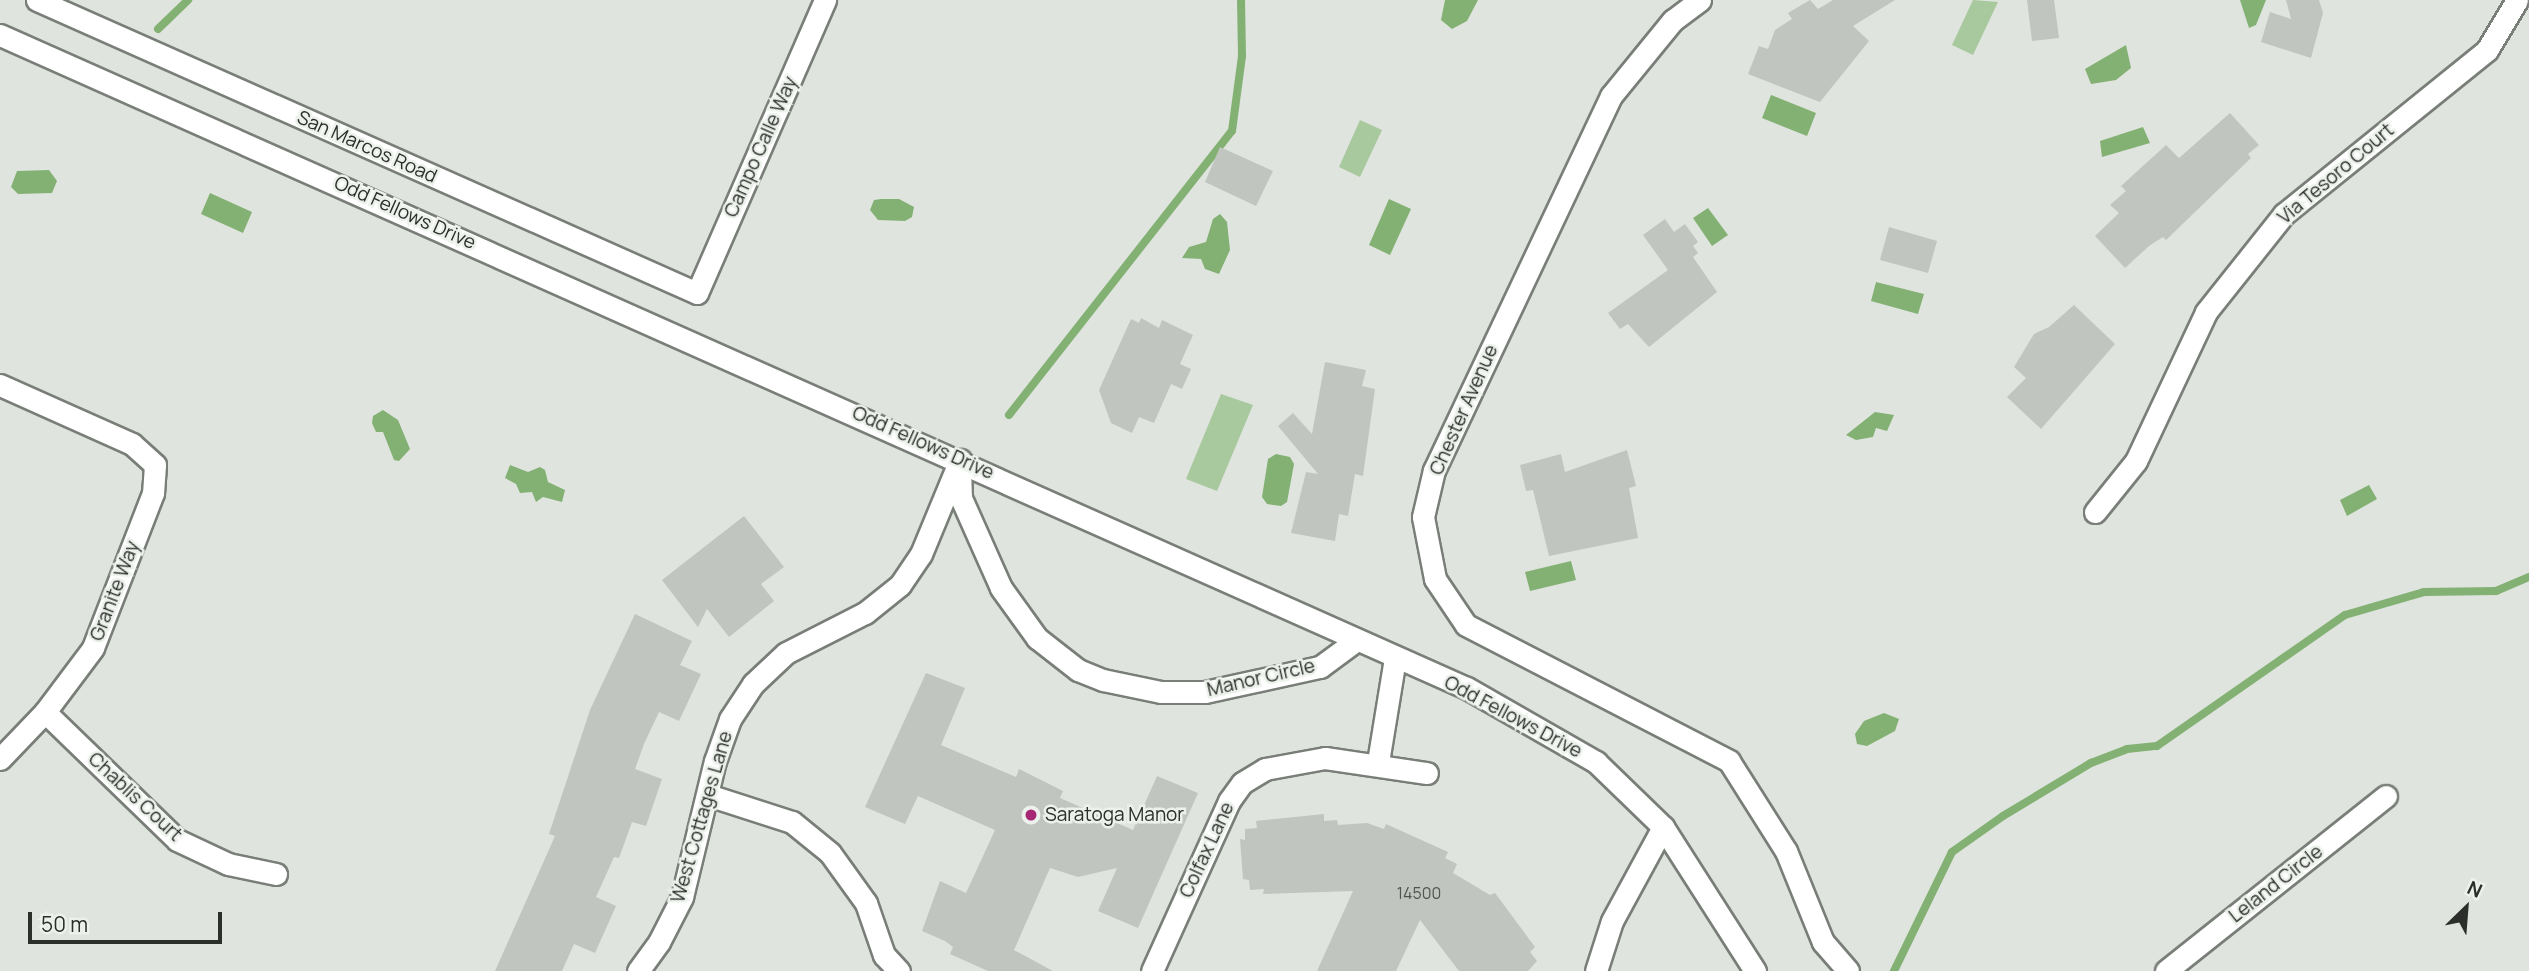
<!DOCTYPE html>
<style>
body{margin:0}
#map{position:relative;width:2529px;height:971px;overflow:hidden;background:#dfe4de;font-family:Manrope,sans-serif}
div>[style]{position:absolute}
.green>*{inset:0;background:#a8c89d}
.water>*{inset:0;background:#83b173}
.stream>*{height:8px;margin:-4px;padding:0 4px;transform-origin:4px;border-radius:4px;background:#83b173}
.building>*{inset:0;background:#c0c5bf}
.roads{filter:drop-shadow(2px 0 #797e78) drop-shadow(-2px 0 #797e78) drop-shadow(0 2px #797e78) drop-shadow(0 -2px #797e78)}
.minor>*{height:21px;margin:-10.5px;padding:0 10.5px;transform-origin:10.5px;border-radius:10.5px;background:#fff}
.dots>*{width:19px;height:19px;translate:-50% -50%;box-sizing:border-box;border:4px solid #ecf1eb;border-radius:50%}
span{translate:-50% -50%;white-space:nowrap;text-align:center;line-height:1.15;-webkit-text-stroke:5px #ecf1eb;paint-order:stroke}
.number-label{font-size:16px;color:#515451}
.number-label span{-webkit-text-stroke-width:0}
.street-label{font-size:19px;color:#2c2e2c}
.poi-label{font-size:19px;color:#2c2e2c}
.left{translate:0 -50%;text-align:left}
.north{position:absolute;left:2431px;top:873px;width:70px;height:70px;-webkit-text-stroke:5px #ecf1eb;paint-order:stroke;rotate:25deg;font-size:19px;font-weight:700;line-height:28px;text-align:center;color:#2c2e2c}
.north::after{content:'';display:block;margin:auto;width:24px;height:32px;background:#2c2e2c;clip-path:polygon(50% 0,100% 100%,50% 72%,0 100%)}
.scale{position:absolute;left:28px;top:912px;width:194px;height:32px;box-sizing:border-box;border:4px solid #2c2e2c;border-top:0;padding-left:9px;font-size:21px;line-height:24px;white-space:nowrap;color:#2c2e2c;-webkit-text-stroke:5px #ecf1eb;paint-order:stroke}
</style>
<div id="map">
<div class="green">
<i style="clip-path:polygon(1973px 0,1998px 2px,1973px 55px,1952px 45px)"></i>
<i style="clip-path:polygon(1360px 120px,1382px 130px,1360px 177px,1339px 167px)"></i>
<i style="clip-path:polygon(1221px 394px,1253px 405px,1217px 491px,1186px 479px)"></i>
</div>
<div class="water">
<i style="clip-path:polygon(1445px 0,1478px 0,1467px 21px,1452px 29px,1441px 20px)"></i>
<i style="clip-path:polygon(2240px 0,2266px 0,2256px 25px,2249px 28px)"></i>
<i style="clip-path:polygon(2126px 45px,2131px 68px,2116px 80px,2091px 84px,2085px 69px)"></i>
<i style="clip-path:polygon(1771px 95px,1816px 113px,1807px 136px,1762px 118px)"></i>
<i style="clip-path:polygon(2143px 127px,2150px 143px,2102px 157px,2100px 141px)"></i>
<i style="clip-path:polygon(49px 170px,57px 181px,52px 193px,18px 194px,11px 187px,17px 171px)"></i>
<i style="clip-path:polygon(210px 193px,252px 212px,243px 233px,201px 214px)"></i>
<i style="clip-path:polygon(881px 199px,899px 199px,914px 207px,912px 217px,905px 221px,878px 220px,870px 210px,874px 200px)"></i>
<i style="clip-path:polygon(1389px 199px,1411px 209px,1390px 255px,1369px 245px)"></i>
<i style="clip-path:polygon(1708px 208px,1728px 235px,1712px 246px,1693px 218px)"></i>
<i style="clip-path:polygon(1220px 214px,1227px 222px,1230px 250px,1219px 274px,1205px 269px,1201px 259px,1182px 258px,1189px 247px,1206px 242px,1213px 219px)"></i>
<i style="clip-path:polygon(1876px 282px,1924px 294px,1918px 314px,1871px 301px)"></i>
<i style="clip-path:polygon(383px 410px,398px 420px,410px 449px,399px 461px,394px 460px,383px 432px,376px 432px,372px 423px,373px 416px)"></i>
<i style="clip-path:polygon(1875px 412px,1894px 415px,1887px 431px,1876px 428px,1873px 437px,1856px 440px,1846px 435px)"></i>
<i style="clip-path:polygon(1276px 454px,1290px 457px,1294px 464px,1287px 502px,1281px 506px,1267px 504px,1262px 497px,1268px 459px)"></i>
<i style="clip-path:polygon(510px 465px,528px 472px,540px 467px,545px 470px,548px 482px,565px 490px,562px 502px,543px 497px,536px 502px,532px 492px,520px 493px,516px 484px,505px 478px)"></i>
<i style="clip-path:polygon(2369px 485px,2377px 499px,2347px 516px,2340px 500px)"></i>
<i style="clip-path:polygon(1571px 561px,1576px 580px,1530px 591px,1525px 572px)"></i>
<i style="clip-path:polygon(1884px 713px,1899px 719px,1895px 731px,1867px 746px,1857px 744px,1855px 734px,1864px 721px)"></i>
</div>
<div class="stream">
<i style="left:158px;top:29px;width:42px;rotate:-44deg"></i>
<i style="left:1009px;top:415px;width:361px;rotate:-51.9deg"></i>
<i style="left:1232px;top:131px;width:76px;rotate:-82.4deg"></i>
<i style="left:1242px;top:56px;width:56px;rotate:-91deg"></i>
<i style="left:1894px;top:971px;width:132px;rotate:-64deg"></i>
<i style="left:1952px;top:852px;width:62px;rotate:-35.2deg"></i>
<i style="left:2003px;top:816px;width:103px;rotate:-31.1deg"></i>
<i style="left:2091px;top:763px;width:39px;rotate:-21deg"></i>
<i style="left:2127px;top:749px;width:30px;rotate:-6deg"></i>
<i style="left:2157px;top:746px;width:229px;rotate:-34.9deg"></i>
<i style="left:2345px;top:615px;width:82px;rotate:-16.2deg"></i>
<i style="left:2424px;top:592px;width:72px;rotate:-0.8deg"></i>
<i style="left:2496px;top:591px;width:36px;rotate:-23deg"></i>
</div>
<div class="building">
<i style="clip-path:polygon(1810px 0,1818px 9px,1833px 0,1895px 0,1853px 26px,1869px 41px,1820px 102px,1748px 74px,1759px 46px,1768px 49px,1775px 30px,1792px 19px,1788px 13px)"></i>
<i style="clip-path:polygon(2027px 0,2054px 0,2059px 38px,2032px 41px)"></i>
<i style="clip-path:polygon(2286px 0,2319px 0,2323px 13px,2311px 58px,2261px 42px,2270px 12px,2291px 19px)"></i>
<i style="clip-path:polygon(2230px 113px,2259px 145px,2248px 154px,2251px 158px,2166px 240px,2163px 237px,2149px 246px,2125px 268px,2095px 236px,2119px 213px,2110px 205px,2126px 191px,2121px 186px,2166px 145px,2179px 158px)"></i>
<i style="clip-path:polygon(1220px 147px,1273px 171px,1256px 206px,1205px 182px)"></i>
<i style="clip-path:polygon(1665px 219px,1674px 232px,1685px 224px,1698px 242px,1693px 246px,1698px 253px,1693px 257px,1717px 292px,1649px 347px,1628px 324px,1620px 329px,1608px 313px,1668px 270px,1643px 235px)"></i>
<i style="clip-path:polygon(1889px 227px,1937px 241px,1928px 273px,1880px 260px)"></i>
<i style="clip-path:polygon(2074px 305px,2115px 344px,2041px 429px,2007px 397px,2026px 378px,2014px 367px,2034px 334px,2049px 327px)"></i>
<i style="clip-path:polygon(1141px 318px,1159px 328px,1162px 320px,1193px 335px,1180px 364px,1191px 369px,1182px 389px,1171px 384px,1154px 423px,1139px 417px,1132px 433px,1111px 423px,1099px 390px,1131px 319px,1139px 323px)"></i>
<i style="clip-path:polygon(1325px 362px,1366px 370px,1362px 386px,1375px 389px,1363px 476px,1355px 474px,1348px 516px,1339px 514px,1335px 541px,1291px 533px,1306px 472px,1318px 474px,1278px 426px,1293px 413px,1312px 434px)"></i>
<i style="clip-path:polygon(1627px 450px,1636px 486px,1629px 488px,1638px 538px,1549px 556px,1533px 490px,1526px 491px,1520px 465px,1561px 454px,1565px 472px)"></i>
<i style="clip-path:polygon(744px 516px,784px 567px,761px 584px,774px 601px,729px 637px,707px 609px,698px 627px,662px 580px)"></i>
<i style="clip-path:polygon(635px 614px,692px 641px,680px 665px,701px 674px,679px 721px,659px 712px,644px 744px,635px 769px,662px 779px,646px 826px,632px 822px,619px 858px,614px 857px,596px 897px,616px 906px,595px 953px,574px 944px,562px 971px,495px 971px,555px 836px,549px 834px,590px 710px)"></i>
<i style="clip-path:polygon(926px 673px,965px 688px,941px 745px,1016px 777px,1019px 769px,1063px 791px,1060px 798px,1133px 830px,1157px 776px,1198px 793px,1138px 928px,1098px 911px,1117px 868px,1078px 877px,1050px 868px,1014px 950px,1053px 971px,988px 971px,950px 954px,953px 947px,945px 941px,922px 931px,940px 881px,966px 893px,995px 830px,918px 796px,905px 824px,865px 807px)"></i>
<i style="clip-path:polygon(1324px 814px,1324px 821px,1337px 820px,1338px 825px,1367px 823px,1384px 829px,1386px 824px,1448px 852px,1445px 858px,1457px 864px,1453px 873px,1490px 895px,1495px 893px,1535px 947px,1530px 952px,1537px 961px,1528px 971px,1459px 971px,1420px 920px,1396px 971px,1317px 971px,1353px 891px,1263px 894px,1264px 889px,1250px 890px,1249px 880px,1243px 879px,1240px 839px,1245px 840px,1245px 829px,1257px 828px,1256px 821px)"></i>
</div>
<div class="roads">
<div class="minor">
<i style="left:37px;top:0;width:722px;rotate:23.94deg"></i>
<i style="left:697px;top:293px;width:320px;rotate:-66.4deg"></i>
<i style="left:1700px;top:0;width:34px;rotate:143deg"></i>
<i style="left:1673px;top:20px;width:98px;rotate:129.2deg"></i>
<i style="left:1611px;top:96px;width:414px;rotate:115.3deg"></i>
<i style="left:1434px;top:470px;width:48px;rotate:103.2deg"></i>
<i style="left:1423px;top:517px;width:63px;rotate:79deg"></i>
<i style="left:1435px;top:579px;width:55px;rotate:56deg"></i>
<i style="left:1466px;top:625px;width:296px;rotate:27.3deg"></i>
<i style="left:1729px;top:761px;width:107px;rotate:57.7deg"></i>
<i style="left:1786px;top:851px;width:98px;rotate:67.9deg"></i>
<i style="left:1823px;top:942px;width:38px;rotate:49deg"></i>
<i style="left:0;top:35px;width:1606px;rotate:24deg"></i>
<i style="left:1467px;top:688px;width:149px;rotate:29.8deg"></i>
<i style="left:1596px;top:762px;width:93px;rotate:44.1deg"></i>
<i style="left:1663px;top:827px;width:171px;rotate:57.4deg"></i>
<i style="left:0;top:385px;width:145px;rotate:24.1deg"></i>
<i style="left:132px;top:444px;width:31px;rotate:42deg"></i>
<i style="left:155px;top:465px;width:28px;rotate:94deg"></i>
<i style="left:153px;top:493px;width:166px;rotate:111.2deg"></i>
<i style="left:93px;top:648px;width:80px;rotate:126.9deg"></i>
<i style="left:45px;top:712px;width:65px;rotate:133.8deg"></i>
<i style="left:960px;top:469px;width:29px;rotate:88deg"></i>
<i style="left:961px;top:498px;width:98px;rotate:66deg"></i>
<i style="left:1001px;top:588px;width:62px;rotate:54.2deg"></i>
<i style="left:1037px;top:638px;width:52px;rotate:38deg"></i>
<i style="left:1078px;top:670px;width:27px;rotate:22deg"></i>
<i style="left:1103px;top:680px;width:59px;rotate:11.7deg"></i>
<i style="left:1161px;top:692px;width:44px"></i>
<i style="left:1205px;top:692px;width:118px;rotate:-12.3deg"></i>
<i style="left:1320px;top:667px;width:42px;rotate:-36.3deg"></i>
<i style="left:2095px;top:512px;width:65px;rotate:-51.2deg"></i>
<i style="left:2136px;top:461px;width:165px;rotate:-64.8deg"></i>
<i style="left:2206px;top:312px;width:125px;rotate:-51.5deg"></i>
<i style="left:2284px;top:214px;width:261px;rotate:-38.9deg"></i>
<i style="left:2487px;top:50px;width:58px;rotate:-59deg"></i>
<i style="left:45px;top:712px;width:184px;rotate:44.1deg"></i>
<i style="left:177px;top:840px;width:56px;rotate:25.2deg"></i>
<i style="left:228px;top:864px;width:49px;rotate:11.8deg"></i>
<i style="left:1378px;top:762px;width:105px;rotate:-80.7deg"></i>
<i style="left:708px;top:795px;width:88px;rotate:17.8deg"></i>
<i style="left:792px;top:822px;width:49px;rotate:39.2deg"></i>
<i style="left:830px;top:853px;width:62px;rotate:54.2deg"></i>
<i style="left:866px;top:903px;width:55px;rotate:70.9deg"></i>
<i style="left:884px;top:955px;width:22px;rotate:47deg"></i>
<i style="left:638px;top:971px;width:36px;rotate:-54deg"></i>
<i style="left:659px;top:942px;width:51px;rotate:-62.9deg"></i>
<i style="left:682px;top:897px;width:140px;rotate:-76.4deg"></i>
<i style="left:715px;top:761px;width:45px;rotate:-70.3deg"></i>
<i style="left:730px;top:719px;width:42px;rotate:-56.7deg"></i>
<i style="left:753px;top:684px;width:45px;rotate:-43.2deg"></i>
<i style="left:786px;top:653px;width:89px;rotate:-26.9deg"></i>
<i style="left:865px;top:613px;width:45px;rotate:-38.7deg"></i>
<i style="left:900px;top:585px;width:37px;rotate:-56deg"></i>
<i style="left:921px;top:554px;width:102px;rotate:-67.5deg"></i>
<i style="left:1152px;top:971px;width:187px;rotate:-65.6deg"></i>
<i style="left:1229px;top:801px;width:22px;rotate:-54deg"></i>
<i style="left:1242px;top:783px;width:27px;rotate:-31deg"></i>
<i style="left:1265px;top:769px;width:61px;rotate:-10.4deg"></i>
<i style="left:1325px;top:758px;width:103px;rotate:8.4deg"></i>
<i style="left:1596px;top:971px;width:52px;rotate:-72.3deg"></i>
<i style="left:1612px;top:921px;width:107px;rotate:-61.5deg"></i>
<i style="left:2166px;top:971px;width:281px;rotate:-38.5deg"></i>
</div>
</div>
<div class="dots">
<i style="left:1031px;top:815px;background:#a72675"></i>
</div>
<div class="number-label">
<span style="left:1419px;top:893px">14500</span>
</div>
<div class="street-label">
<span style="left:367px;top:147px;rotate:24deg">San Marcos Road</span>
<span style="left:761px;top:147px;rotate:-66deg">Campo Calle Way</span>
<span style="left:2336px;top:174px;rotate:-40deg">Via Tesoro Court</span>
<span style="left:405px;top:213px;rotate:24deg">Odd Fellows Drive</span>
<span style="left:1464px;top:410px;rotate:-66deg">Chester Avenue</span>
<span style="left:923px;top:443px;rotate:24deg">Odd Fellows Drive</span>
<span style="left:115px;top:591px;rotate:-69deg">Granite Way</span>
<span style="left:1261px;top:678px;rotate:-13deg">Manor Circle</span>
<span style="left:1513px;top:717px;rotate:28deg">Odd Fellows Drive</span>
<span style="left:135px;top:797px;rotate:43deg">Chablis Court</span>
<span style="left:702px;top:817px;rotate:-74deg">West Cottages Lane</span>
<span style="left:1207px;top:850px;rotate:-65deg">Colfax Lane</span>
<span style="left:2276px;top:884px;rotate:-38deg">Leland Circle</span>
</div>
<div class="poi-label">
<span class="left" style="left:1045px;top:815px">Saratoga Manor</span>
</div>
<div class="north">N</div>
<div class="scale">50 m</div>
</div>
